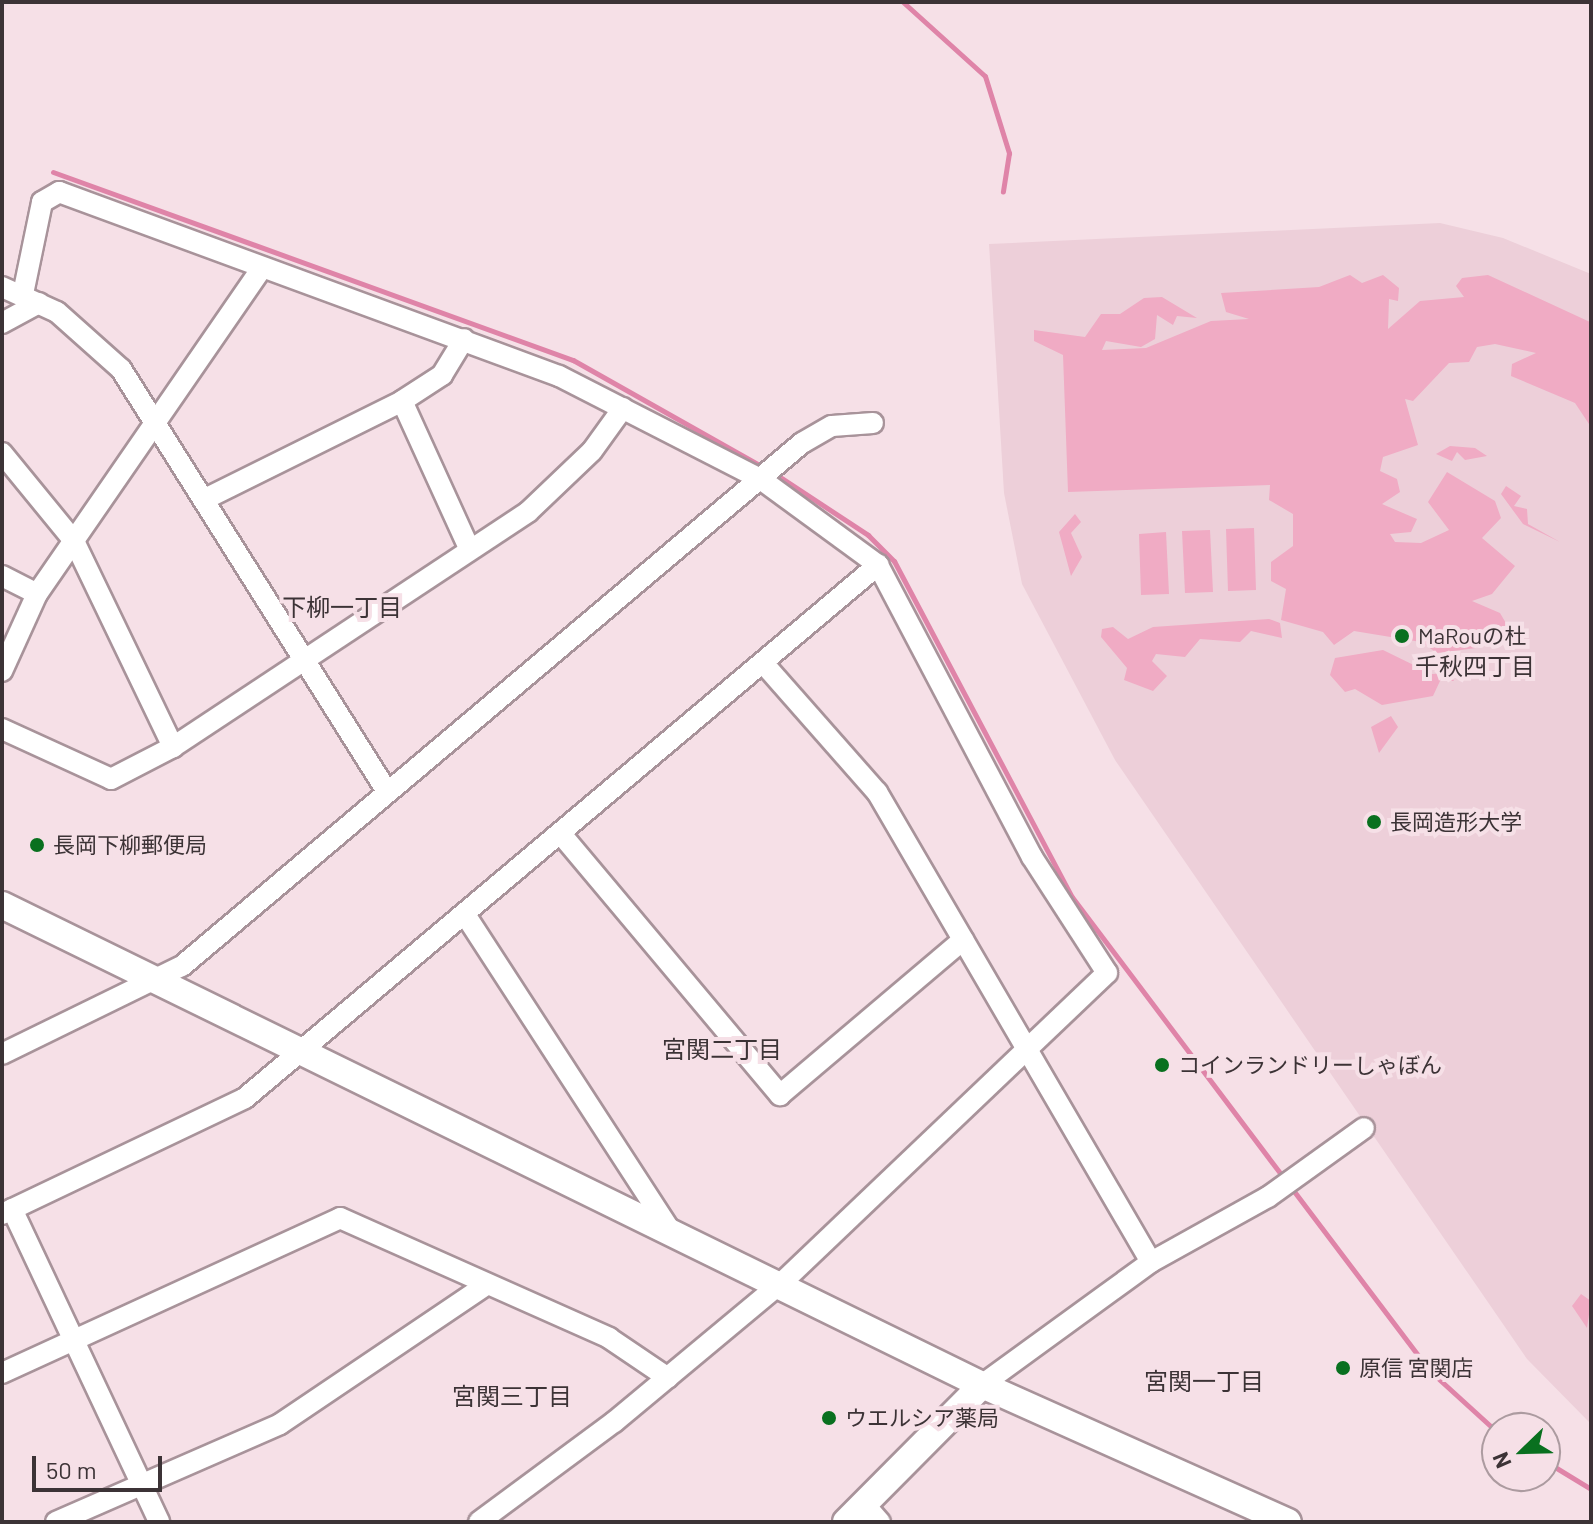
<!DOCTYPE html>
<meta charset="utf-8">
<style>
body{margin:0}
#map{position:relative;width:1593px;height:1524px;overflow:hidden;background:#f6e0e7;font-family:Barlow,"Noto Sans JP",sans-serif}
div>[style]{position:absolute}
.built>*{inset:0;background:#edcfd9}
.green>*{inset:0;background:#f0abc4}
.stream>*{height:5px;margin:-2.5px;padding:0 2.5px;transform-origin:2.5px;border-radius:2.5px;background:#df84a8}
.roads{filter:drop-shadow(2px 0 #a8939a) drop-shadow(-2px 0 #a8939a) drop-shadow(0 2px #a8939a) drop-shadow(0 -2px #a8939a)}
.minor>*{height:20px;margin:-10px;padding:0 10px;transform-origin:10px;border-radius:10px;background:#fff}
.tertiary>*{height:26px;margin:-13px;padding:0 13px;transform-origin:13px;border-radius:13px;background:#fff}
.dots>*{width:22px;height:22px;translate:-50% -50%;box-sizing:border-box;border:4px solid #f6e0e7;border-radius:50%}
span{translate:-50% -50%;white-space:nowrap;text-align:center;line-height:1.15;-webkit-text-stroke:8px #f6e0e7;paint-order:stroke}
.poi-label{font-size:22px;color:#3c3336}
.left{translate:0 -50%;text-align:left}
.neighbourhood-label{font-size:24px;color:#3c3336}
.frame{position:absolute;inset:0;border:4px solid #3c3336;pointer-events:none}
.north{position:absolute;left:1481px;top:1412px;width:80px;height:80px;box-sizing:border-box;background:#f6e0e7;border:2px solid #ac9ba0;border-radius:50%;rotate:247deg;font-size:22px;font-weight:700;line-height:32px;text-align:center;color:#3c3336}
.north::after{content:'';display:block;margin:auto;width:28px;height:36px;background:#09701f;clip-path:polygon(50% 0,100% 100%,50% 72%,0 100%)}
.scale{position:absolute;left:32px;top:1456px;width:130px;height:36px;box-sizing:border-box;border:4px solid #3c3336;border-top:0;padding-left:10px;font-size:24px;line-height:28px;white-space:nowrap;color:#3c3336;-webkit-text-stroke:6px #f6e0e7;paint-order:stroke}
</style>
<div id="map">
<div class="built">
<i style="clip-path:polygon(1440px 223px,1503px 238px,1591px 274px,1591px 1424px,1527px 1359px,1115px 760px,1022px 584px,1004px 493px,989px 244px)"></i>
</div>
<div class="green">
<i style="clip-path:polygon(1350px 275px,1362px 283px,1383px 275px,1399px 288px,1398px 301px,1389px 299px,1388px 329px,1420px 301px,1464px 297px,1456px 286px,1462px 278px,1488px 275px,1590px 322px,1591px 427px,1575px 403px,1511px 376px,1512px 364px,1536px 353px,1495px 344px,1477px 347px,1469px 362px,1449px 363px,1413px 401px,1405px 399px,1418px 445px,1383px 457px,1380px 471px,1397px 479px,1400px 492px,1382px 504px,1417px 519px,1411px 532px,1390px 534px,1395px 542px,1421px 543px,1449px 530px,1428px 502px,1447px 472px,1495px 501px,1501px 518px,1482px 538px,1515px 566px,1492px 594px,1472px 601px,1500px 613px,1510px 630px,1476px 648px,1437px 653px,1421px 642px,1354px 631px,1334px 645px,1323px 632px,1281px 620px,1286px 589px,1271px 581px,1271px 562px,1293px 546px,1293px 514px,1269px 500px,1270px 485px,1068px 492px,1063px 355px,1034px 341px,1034px 330px,1085px 337px,1101px 314px,1120px 314px,1144px 298px,1162px 297px,1197px 318px,1177px 316px,1173px 325px,1157px 315px,1155px 339px,1141px 347px,1106px 341px,1102px 350px,1146px 348px,1211px 321px,1249px 319px,1226px 312px,1221px 293px,1319px 287px)"></i>
<i style="clip-path:polygon(1450px 446px,1475px 448px,1487px 456px,1465px 460px,1457px 452px,1452px 461px,1436px 454px)"></i>
<i style="clip-path:polygon(1506px 486px,1521px 496px,1514px 506px,1527px 509px,1528px 524px,1560px 542px,1523px 524px,1501px 494px)"></i>
<i style="clip-path:polygon(1075px 514px,1081px 522px,1071px 533px,1082px 557px,1071px 576px,1059px 532px)"></i>
<i style="clip-path:polygon(1254px 528px,1256px 590px,1228px 591px,1226px 529px)"></i>
<i style="clip-path:polygon(1210px 530px,1213px 592px,1185px 593px,1182px 531px)"></i>
<i style="clip-path:polygon(1166px 532px,1169px 594px,1141px 595px,1139px 534px)"></i>
<i style="clip-path:polygon(1269px 619px,1280px 623px,1282px 638px,1251px 631px,1240px 642px,1200px 639px,1185px 657px,1156px 654px,1152px 661px,1167px 676px,1153px 691px,1124px 680px,1127px 668px,1101px 637px,1102px 629px,1113px 627px,1128px 639px,1153px 627px)"></i>
<i style="clip-path:polygon(1383px 650px,1432px 674px,1450px 673px,1454px 681px,1440px 681px,1433px 696px,1382px 705px,1355px 689px,1345px 692px,1330px 675px,1335px 658px)"></i>
<i style="clip-path:polygon(1391px 716px,1398px 727px,1379px 753px,1371px 727px)"></i>
<i style="clip-path:polygon(1581px 1294px,1591px 1301px,1587px 1328px,1572px 1306px)"></i>
</div>
<div class="stream">
<i style="left:903px;top:2px;width:110px;rotate:42.1deg"></i>
<i style="left:985px;top:76px;width:81px;rotate:72.7deg"></i>
<i style="left:1009px;top:153px;width:39px;rotate:99deg"></i>
<i style="left:53px;top:172px;width:553px;rotate:19.88deg"></i>
<i style="left:573px;top:360px;width:220px;rotate:29.4deg"></i>
<i style="left:774px;top:473px;width:113px;rotate:33.4deg"></i>
<i style="left:868px;top:535px;width:37px;rotate:45deg"></i>
<i style="left:894px;top:561px;width:380px;rotate:62.1deg"></i>
<i style="left:1072px;top:897px;width:352px;rotate:53deg"></i>
<i style="left:1290px;top:1186px;width:232px;rotate:52.9deg"></i>
<i style="left:1430px;top:1371px;width:91px;rotate:42.3deg"></i>
<i style="left:1545px;top:1461px;width:54px;rotate:31.3deg"></i>
</div>
<div class="roads">
<div class="minor">
<i style="left:2px;top:287px;width:60px;rotate:24.4deg"></i>
<i style="left:57px;top:312px;width:86px;rotate:41.7deg"></i>
<i style="left:121px;top:369px;width:497px;rotate:57.8deg"></i>
<i style="left:23px;top:294px;width:94px;rotate:-78.3deg"></i>
<i style="left:42px;top:202px;width:20px;rotate:-30deg"></i>
<i style="left:59px;top:192px;width:533px;rotate:20.2deg"></i>
<i style="left:559px;top:376px;width:228px;rotate:27.1deg"></i>
<i style="left:762px;top:480px;width:144px;rotate:36.2deg"></i>
<i style="left:878px;top:565px;width:330px;rotate:62.2deg"></i>
<i style="left:1032px;top:857px;width:138px;rotate:57.1deg"></i>
<i style="left:1107px;top:973px;width:450px;rotate:136.4deg"></i>
<i style="left:781px;top:1283px;width:217px;rotate:140.2deg"></i>
<i style="left:614px;top:1422px;width:168px;rotate:143.5deg"></i>
<i style="left:2px;top:323px;width:42px;rotate:-28.4deg"></i>
<i style="left:402px;top:401px;width:162px;rotate:65.5deg"></i>
<i style="left:2px;top:453px;width:114px;rotate:50.7deg"></i>
<i style="left:74px;top:541px;width:229px;rotate:64.3deg"></i>
<i style="left:205px;top:499px;width:220px;rotate:-26.4deg"></i>
<i style="left:402px;top:401px;width:48px;rotate:-33deg"></i>
<i style="left:442px;top:375px;width:42px;rotate:-58.6deg"></i>
<i style="left:2px;top:576px;width:39px;rotate:27deg"></i>
<i style="left:764px;top:664px;width:171px;rotate:48.6deg"></i>
<i style="left:877px;top:792px;width:544px;rotate:59.76deg"></i>
<i style="left:1151px;top:1262px;width:209px;rotate:144deg"></i>
<i style="left:2px;top:671px;width:85px;rotate:-65.6deg"></i>
<i style="left:37px;top:594px;width:396px;rotate:-55.4deg"></i>
<i style="left:2px;top:729px;width:120px;rotate:24.6deg"></i>
<i style="left:111px;top:779px;width:70px;rotate:-27.3deg"></i>
<i style="left:173px;top:747px;width:426px;rotate:-33.5deg"></i>
<i style="left:528px;top:512px;width:88px;rotate:-43.6deg"></i>
<i style="left:592px;top:451px;width:53px;rotate:-54.2deg"></i>
<i style="left:561px;top:834px;width:341px;rotate:50deg"></i>
<i style="left:780px;top:1095px;width:240px;rotate:-40.3deg"></i>
<i style="left:466px;top:916px;width:374px;rotate:57deg"></i>
<i style="left:2px;top:1054px;width:200px;rotate:-26.1deg"></i>
<i style="left:182px;top:966px;width:811px;rotate:-40.15deg"></i>
<i style="left:802px;top:443px;width:34px;rotate:-30deg"></i>
<i style="left:832px;top:426px;width:41px;rotate:-4.2deg"></i>
<i style="left:12px;top:1209px;width:346px;rotate:64.8deg"></i>
<i style="left:2px;top:1214px;width:269px;rotate:-25.5deg"></i>
<i style="left:245px;top:1098px;width:828px;rotate:-40.1deg"></i>
<i style="left:1151px;top:1262px;width:134px;rotate:-29.1deg"></i>
<i style="left:1268px;top:1197px;width:118px;rotate:-35.7deg"></i>
<i style="left:2px;top:1373px;width:372px;rotate:-24.6deg"></i>
<i style="left:340px;top:1218px;width:295px;rotate:24deg"></i>
<i style="left:609px;top:1338px;width:71px;rotate:34.1deg"></i>
<i style="left:865px;top:1505px;width:23px;rotate:49deg"></i>
<i style="left:56px;top:1522px;width:244px;rotate:-23.6deg"></i>
<i style="left:280px;top:1424px;width:245px;rotate:-34deg"></i>
</div>
<div class="tertiary">
<i style="left:2px;top:905px;width:1091px;rotate:26.1deg"></i>
<i style="left:982px;top:1385px;width:335px;rotate:24.1deg"></i>
<i style="left:846px;top:1522px;width:193px;rotate:-45.2deg"></i>
</div>
</div>
<div class="dots">
<i style="left:1402px;top:636px;background:#09701f"></i>
<i style="left:1374px;top:822px;background:#09701f"></i>
<i style="left:37px;top:845px;background:#09701f"></i>
<i style="left:1162px;top:1065px;background:#09701f"></i>
<i style="left:1343px;top:1368px;background:#09701f"></i>
<i style="left:829px;top:1418px;background:#09701f"></i>
</div>
<div class="poi-label">
<span class="left" style="left:1418px;top:636px">MaRouの杜</span>
<span class="left" style="left:1390px;top:822px">長岡造形大学</span>
<span class="left" style="left:53px;top:845px">長岡下柳郵便局</span>
<span class="left" style="left:1178px;top:1065px">コインランドリーしゃぼん</span>
<span class="left" style="left:1359px;top:1368px">原信 宮関店</span>
<span class="left" style="left:845px;top:1418px">ウエルシア薬局</span>
</div>
<div class="neighbourhood-label">
<span style="left:342px;top:607px">下柳一丁目</span>
<span style="left:1475px;top:666px">千秋四丁目</span>
<span style="left:722px;top:1049px">宮関二丁目</span>
<span style="left:1204px;top:1381px">宮関一丁目</span>
<span style="left:512px;top:1396px">宮関三丁目</span>
</div>
<div class="frame"></div>
<div class="north">N</div>
<div class="scale">50 m</div>
</div>
